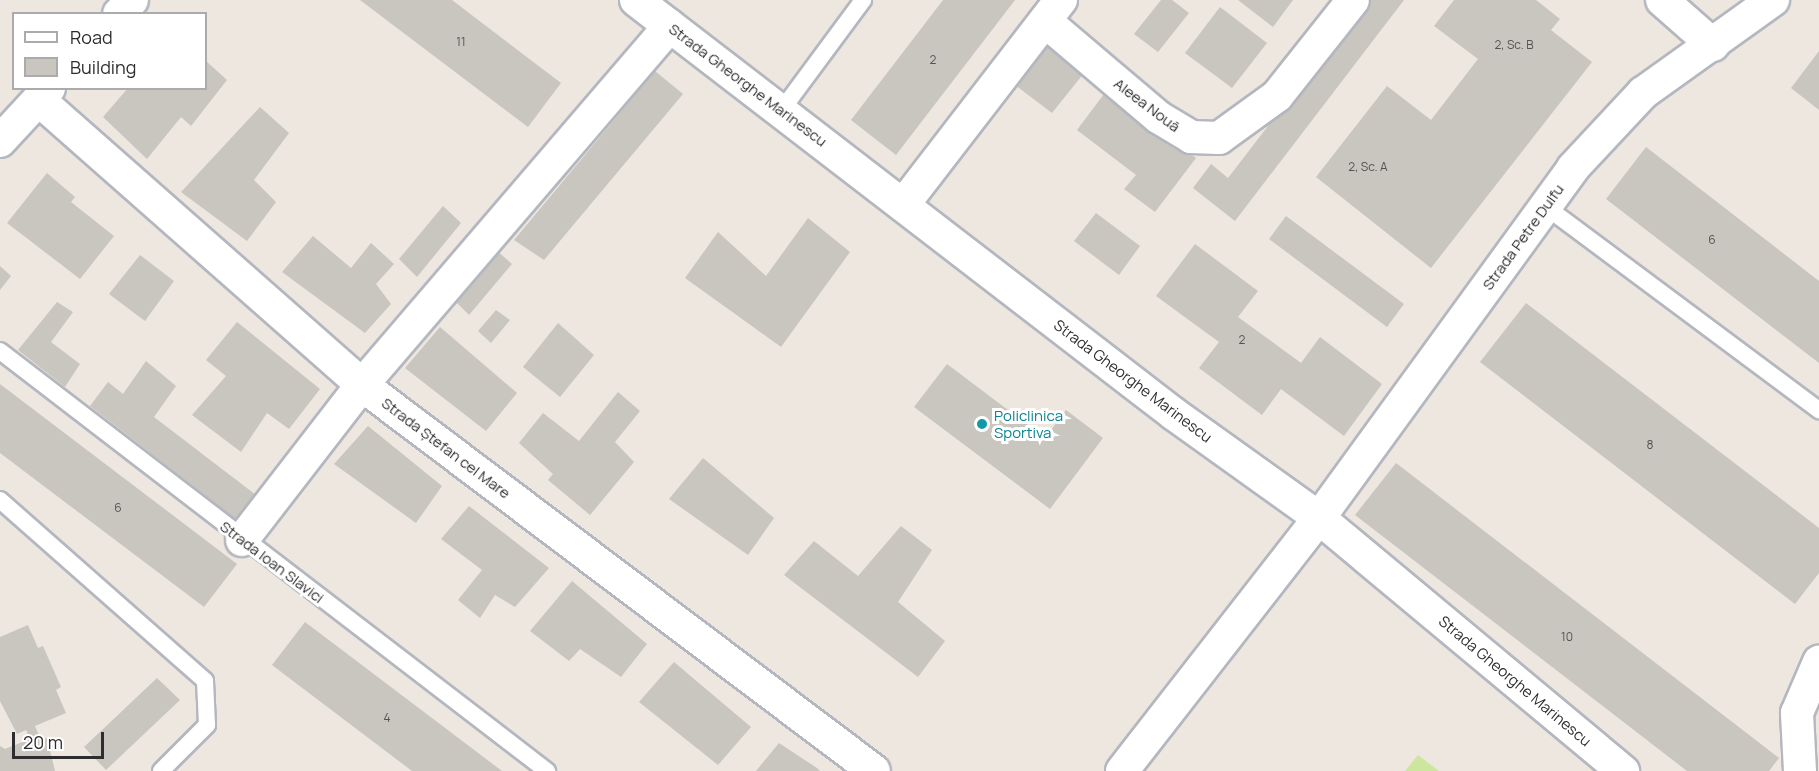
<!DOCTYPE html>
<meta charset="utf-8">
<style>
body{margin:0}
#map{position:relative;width:1819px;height:771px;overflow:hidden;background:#ede7e0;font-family:Manrope,sans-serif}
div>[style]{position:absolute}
.pitch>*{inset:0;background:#cde69e}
.building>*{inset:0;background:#c9c5bf}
.roads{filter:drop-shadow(2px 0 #b4b7bf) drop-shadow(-2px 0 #b4b7bf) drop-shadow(0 2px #b4b7bf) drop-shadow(0 -2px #b4b7bf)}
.lane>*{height:16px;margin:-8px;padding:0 8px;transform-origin:8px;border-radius:8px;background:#fff}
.street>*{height:32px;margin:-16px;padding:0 16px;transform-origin:16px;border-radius:16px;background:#fff}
.dots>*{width:16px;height:16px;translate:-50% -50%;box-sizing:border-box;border:3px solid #fff;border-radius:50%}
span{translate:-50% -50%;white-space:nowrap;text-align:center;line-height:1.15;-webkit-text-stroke:6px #fff;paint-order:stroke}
.number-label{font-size:12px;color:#545352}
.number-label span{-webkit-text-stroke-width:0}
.street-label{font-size:15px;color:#2d2d2d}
.culture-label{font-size:15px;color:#0d838f}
.left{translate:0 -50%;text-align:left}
.legend{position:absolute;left:12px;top:12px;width:195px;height:78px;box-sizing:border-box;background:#fff;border:2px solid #ababab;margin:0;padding:8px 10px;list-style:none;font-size:18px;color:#2d2d2d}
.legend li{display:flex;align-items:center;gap:12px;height:30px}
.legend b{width:30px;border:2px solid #ababab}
.scale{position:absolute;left:12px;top:732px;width:92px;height:27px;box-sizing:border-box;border:3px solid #2d2d2d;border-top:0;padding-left:8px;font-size:18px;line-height:21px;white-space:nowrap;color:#2d2d2d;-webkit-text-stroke:4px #fff;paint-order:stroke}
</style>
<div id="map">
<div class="pitch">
<i style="clip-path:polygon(1418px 755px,1439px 771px,1405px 771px)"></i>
</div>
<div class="building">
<i style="clip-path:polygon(360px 0,452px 0,561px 83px,528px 127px)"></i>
<i style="clip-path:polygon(943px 0,1015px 0,896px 155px,851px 120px)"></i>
<i style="clip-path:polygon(1161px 0,1172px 0,1189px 13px,1158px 52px,1134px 34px)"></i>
<i style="clip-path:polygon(1238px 0,1293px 0,1273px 27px)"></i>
<i style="clip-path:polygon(1365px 0,1404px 0,1235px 221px,1193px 188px,1211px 164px,1228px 178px)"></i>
<i style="clip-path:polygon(1454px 0,1536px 0,1560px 19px,1551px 30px,1592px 62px,1431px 268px,1316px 177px,1387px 86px,1431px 120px,1478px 59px,1434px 26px)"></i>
<i style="clip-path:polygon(1220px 7px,1267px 43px,1232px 88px,1185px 53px)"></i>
<i style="clip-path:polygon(1046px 44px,1084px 73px,1052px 113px,1015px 85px)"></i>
<i style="clip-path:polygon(1819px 51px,1819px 110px,1791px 88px)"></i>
<i style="clip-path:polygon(206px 61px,227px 80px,191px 126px,181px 117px,147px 159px,103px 117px,128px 88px,206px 88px)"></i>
<i style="clip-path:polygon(655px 71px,683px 94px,544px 260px,514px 240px)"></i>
<i style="clip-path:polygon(1107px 90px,1196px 158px,1155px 212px,1124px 189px,1136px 175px,1077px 130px)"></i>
<i style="clip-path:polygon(260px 107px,289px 133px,254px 180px,276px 202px,247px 241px,181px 192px)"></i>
<i style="clip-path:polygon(1646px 147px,1819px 281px,1819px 363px,1606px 199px)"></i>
<i style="clip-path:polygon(47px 173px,75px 197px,71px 202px,114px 236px,80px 279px,7px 223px)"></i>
<i style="clip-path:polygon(443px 206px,461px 223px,417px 277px,399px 259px)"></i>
<i style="clip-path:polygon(1096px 213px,1140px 246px,1119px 275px,1074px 241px)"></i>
<i style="clip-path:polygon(1286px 216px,1404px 304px,1387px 327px,1269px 239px)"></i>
<i style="clip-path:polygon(808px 218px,850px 252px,781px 347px,685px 278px,718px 232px,766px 276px)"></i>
<i style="clip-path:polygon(313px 236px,351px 268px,371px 243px,394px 264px,376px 284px,391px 304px,365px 333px,282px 272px)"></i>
<i style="clip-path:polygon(1195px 244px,1258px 291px,1238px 317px,1301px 363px,1320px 337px,1382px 384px,1344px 436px,1281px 389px,1262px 415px,1199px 368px,1219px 342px,1156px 296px)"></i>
<i style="clip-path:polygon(495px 249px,512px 264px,469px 315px,452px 298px)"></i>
<i style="clip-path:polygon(140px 255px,174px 281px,145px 321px,109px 294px)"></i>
<i style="clip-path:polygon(0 266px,11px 276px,0 290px)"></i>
<i style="clip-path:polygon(57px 302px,73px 312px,51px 342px,80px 364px,65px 387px,18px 350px)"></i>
<i style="clip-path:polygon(1526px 303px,1819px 528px,1819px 573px,1795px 604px,1480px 362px)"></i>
<i style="clip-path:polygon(496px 310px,510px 320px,491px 343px,478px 331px)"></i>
<i style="clip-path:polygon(237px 322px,320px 389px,289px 429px,267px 413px,241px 452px,192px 415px,226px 376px,206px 360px)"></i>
<i style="clip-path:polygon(558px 323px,594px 355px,560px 397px,523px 367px)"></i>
<i style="clip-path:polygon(440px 327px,517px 393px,486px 431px,405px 368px)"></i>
<i style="clip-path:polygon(146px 361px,176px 386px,154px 417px,256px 495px,237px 520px,90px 406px,108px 382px,123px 394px)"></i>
<i style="clip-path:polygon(947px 364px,1045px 438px,1066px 410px,1103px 438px,1050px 509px,914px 407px)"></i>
<i style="clip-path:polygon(0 384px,237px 564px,204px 607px,0 453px)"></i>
<i style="clip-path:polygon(618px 392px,640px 411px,615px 442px,634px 462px,590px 515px,548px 480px,553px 474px,519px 443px,543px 413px,579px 441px)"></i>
<i style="clip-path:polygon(368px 426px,442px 486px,416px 523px,334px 464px)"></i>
<i style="clip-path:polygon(703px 458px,774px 518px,748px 555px,669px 499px)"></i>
<i style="clip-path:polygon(1396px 463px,1779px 758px,1769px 771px,1687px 771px,1355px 515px)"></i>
<i style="clip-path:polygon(469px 506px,549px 568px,515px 607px,495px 595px,480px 618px,458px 600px,482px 570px,441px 539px)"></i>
<i style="clip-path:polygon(901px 526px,932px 550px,898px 602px,945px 641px,918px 677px,784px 575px,814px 541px,858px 576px)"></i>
<i style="clip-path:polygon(572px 581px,647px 644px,621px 677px,580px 649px,569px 661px,530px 631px)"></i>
<i style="clip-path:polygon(305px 622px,502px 771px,412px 771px,272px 665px)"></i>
<i style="clip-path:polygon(28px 625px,38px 648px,43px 646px,61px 687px,56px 690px,66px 713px,35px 726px,41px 740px,47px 738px,55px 771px,0 771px,0 746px,5px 749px,30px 739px,26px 730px,17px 734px,0 701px,0 637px)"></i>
<i style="clip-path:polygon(674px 662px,751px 727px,718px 765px,639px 702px)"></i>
<i style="clip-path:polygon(157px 678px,180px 700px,106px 770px,84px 747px)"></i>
<i style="clip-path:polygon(779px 743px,817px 768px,820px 771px,756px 771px)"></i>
</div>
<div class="roads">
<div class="lane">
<i style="left:781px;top:111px;width:138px;rotate:-53.5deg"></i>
<i style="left:1545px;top:206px;width:342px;rotate:36.7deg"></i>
<i style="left:0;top:351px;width:690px;rotate:37.52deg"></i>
<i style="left:0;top:500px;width:273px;rotate:41.4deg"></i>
<i style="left:205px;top:681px;width:44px;rotate:87.4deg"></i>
<i style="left:207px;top:725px;width:65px;rotate:135deg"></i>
</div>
<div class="street">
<i style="left:636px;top:0;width:679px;rotate:37.58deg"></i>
<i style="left:1174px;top:414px;width:178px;rotate:35.6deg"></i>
<i style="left:1319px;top:518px;width:396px;rotate:39.8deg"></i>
<i style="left:1662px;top:0;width:68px;rotate:41.4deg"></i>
<i style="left:119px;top:14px;width:19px;rotate:-47deg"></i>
<i style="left:1045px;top:21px;width:148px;rotate:40.3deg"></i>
<i style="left:1158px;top:117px;width:39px;rotate:31deg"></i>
<i style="left:1191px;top:137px;width:28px;rotate:2deg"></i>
<i style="left:1219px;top:138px;width:72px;rotate:-35.9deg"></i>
<i style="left:1277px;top:96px;width:122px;rotate:-51.6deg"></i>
<i style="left:39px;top:100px;width:431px;rotate:41.4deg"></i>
<i style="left:362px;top:385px;width:641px;rotate:37.01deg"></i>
<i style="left:0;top:141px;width:72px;rotate:-47.2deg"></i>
<i style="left:903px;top:205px;width:259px;rotate:-52.4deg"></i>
<i style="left:242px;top:540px;width:196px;rotate:-52.3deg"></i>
<i style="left:362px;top:385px;width:473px;rotate:-49.4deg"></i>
<i style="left:1122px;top:771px;width:321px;rotate:-52.1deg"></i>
<i style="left:1319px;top:518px;width:432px;rotate:-54deg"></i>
<i style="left:1573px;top:168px;width:103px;rotate:-47deg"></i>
<i style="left:1643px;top:93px;width:160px;rotate:-35.6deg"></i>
<i style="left:1800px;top:771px;width:58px;rotate:-93deg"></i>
<i style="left:1797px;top:713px;width:56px;rotate:-66.7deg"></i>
</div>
</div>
<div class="dots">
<i style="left:982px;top:424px;background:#0f9aa8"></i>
</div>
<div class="number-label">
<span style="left:461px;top:42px">11</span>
<span style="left:1514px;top:45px">2, Sc. B</span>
<span style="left:933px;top:60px">2</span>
<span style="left:1368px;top:167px">2, Sc. A</span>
<span style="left:1712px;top:240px">6</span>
<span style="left:1242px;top:340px">2</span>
<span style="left:1650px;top:445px">8</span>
<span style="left:118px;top:508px">6</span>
<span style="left:1567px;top:637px">10</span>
<span style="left:387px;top:718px">4</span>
</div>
<div class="street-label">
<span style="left:748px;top:85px;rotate:37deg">Strada Gheorghe Marinescu</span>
<span style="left:1147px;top:105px;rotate:37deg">Aleea Nouă</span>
<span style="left:1523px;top:237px;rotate:-54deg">Strada Petre Dulfu</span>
<span style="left:1133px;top:381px;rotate:37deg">Strada Gheorghe Marinescu</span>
<span style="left:446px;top:448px;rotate:37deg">Strada Ștefan cel Mare</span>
<span style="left:272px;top:562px;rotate:37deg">Strada Ioan Slavici</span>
<span style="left:1515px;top:681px;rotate:40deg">Strada Gheorghe Marinescu</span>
</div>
<div class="culture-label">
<span class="left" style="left:994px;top:424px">Policlinica<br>Sportiva</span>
</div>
<ul class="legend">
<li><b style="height:8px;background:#fff"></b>Road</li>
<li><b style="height:16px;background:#c9c5bf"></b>Building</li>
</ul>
<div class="scale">20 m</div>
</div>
